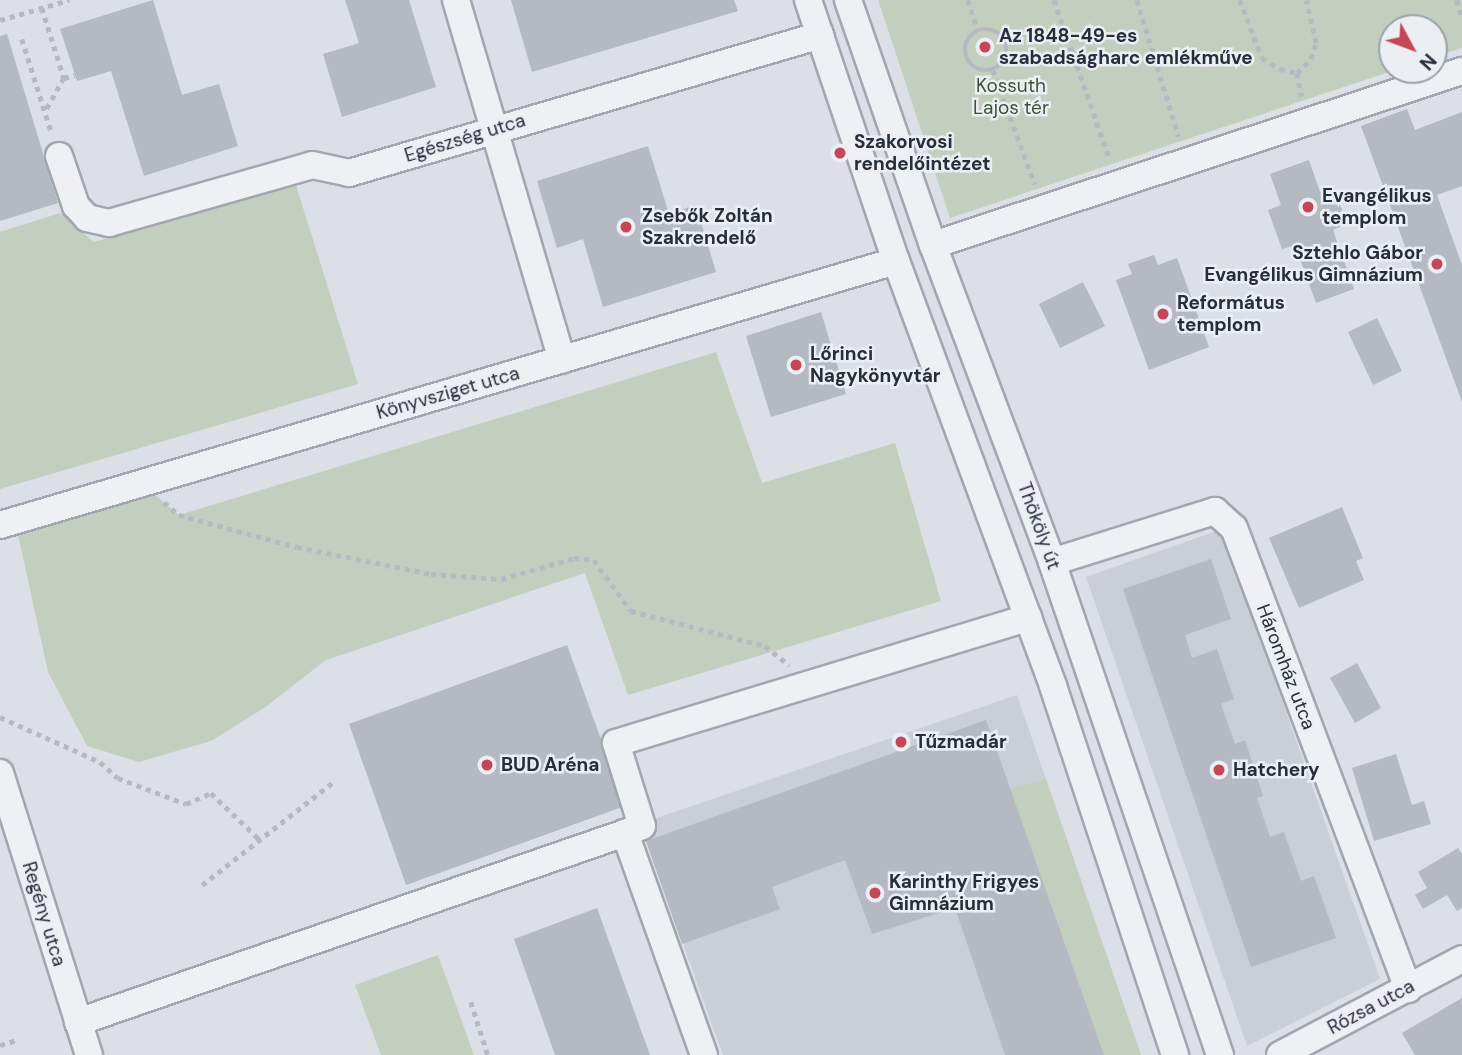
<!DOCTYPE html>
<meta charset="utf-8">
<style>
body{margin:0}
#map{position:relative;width:1462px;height:1055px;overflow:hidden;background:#dcdfe5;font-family:"DM Sans",sans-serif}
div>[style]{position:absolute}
.built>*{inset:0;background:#cacfd6}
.green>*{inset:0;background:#c2cfbe}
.building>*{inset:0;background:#b4b9c2}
.path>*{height:4.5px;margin-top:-2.25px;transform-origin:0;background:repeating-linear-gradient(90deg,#b6bac0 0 5px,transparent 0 10px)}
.path>.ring{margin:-2.25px;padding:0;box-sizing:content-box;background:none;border:4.5px solid #b6bac0;border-radius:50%}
.roads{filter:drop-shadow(2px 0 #a2a6ae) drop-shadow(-2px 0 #a2a6ae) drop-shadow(0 2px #a2a6ae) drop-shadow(0 -2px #a2a6ae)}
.minor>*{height:26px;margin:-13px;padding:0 13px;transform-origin:13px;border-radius:13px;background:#eef0f4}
.dots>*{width:19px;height:19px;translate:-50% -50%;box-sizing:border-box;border:4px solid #ebeef3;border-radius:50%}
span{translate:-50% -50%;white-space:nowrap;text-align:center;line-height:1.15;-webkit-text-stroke:5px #ebeef3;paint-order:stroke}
.poi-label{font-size:19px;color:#272e3a;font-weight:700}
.left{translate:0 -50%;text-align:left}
.right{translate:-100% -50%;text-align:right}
.park-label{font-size:19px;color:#3b5535}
.street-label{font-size:19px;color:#272e3a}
.north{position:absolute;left:1378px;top:14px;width:70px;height:70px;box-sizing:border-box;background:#ebeef3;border:2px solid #9da1a9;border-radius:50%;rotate:131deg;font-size:19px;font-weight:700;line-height:28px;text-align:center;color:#272e3a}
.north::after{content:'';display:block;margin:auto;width:24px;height:32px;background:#c44757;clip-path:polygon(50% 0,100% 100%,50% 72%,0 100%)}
</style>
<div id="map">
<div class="built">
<i style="clip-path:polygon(1222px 529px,1380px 979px,1247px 1046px,1086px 577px)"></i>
<i style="clip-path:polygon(1017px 695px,1141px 1055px,723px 1055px,646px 841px,654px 838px,651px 820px)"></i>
</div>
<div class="green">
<i style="clip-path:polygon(878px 0,1462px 0,1462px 48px,1434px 57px,1434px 28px,1392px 28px,1395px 70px,950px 218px)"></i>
<i style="clip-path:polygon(296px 185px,358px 384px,0 489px,0 232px,60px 213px,94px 242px)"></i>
<i style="clip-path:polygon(716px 352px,762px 483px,895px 443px,941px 601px,628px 695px,585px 573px,326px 660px,264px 708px,211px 741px,139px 762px,87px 746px,48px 672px,15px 521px,142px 484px,179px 515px)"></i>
<i style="clip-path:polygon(1046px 779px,1141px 1055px,1104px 1055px,1010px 789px)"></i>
<i style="clip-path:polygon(438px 955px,474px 1055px,381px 1055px,355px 985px)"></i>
</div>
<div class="building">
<i style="clip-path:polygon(153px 0,182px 95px,219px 84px,238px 146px,144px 176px,111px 71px,77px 81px,60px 29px)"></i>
<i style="clip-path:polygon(345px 0,409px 0,436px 87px,342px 117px,323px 54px,359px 43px)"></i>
<i style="clip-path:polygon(511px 0,734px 0,738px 11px,532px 72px)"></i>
<i style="clip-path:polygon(7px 34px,58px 203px,0 221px,0 36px)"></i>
<i style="clip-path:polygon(1407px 109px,1415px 130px,1462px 112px,1462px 186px,1437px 195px,1462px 265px,1462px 402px,1361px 126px)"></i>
<i style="clip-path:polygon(648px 146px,669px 214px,696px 205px,716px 272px,603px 307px,583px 239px,557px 248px,537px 181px)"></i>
<i style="clip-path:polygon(1309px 160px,1320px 192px,1334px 187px,1347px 224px,1333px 230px,1354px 289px,1316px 303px,1295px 245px,1282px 249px,1268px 210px,1281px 205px,1270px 174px)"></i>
<i style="clip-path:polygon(1154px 255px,1158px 265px,1177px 258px,1209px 347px,1149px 370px,1116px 280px,1132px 274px,1128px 264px)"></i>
<i style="clip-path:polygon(1083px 282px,1105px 326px,1060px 348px,1039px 304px)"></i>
<i style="clip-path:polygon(821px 312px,846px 394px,771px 417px,746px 336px)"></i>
<i style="clip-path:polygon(1377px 318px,1402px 371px,1373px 385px,1348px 332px)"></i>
<i style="clip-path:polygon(1342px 507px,1363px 558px,1356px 561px,1364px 580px,1299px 608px,1269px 538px)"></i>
<i style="clip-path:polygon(1211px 559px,1231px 619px,1185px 635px,1192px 658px,1217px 649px,1234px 699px,1221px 704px,1235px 744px,1245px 740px,1263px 796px,1257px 798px,1270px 837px,1284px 832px,1301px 881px,1314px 876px,1336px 938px,1251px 967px,1123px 589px)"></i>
<i style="clip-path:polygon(567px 645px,625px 806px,406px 885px,349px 724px)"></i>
<i style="clip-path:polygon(1357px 663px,1381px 708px,1355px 723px,1330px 678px)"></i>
<i style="clip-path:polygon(986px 720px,1104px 1055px,1005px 1055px,955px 908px,872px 934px,845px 860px,772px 887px,780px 909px,682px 944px,646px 841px)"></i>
<i style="clip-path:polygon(1396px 754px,1412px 805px,1424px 801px,1431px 824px,1374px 841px,1352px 768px)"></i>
<i style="clip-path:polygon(1458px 848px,1462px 854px,1462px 908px,1457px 911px,1447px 895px,1423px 909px,1415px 895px,1427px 888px,1418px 872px)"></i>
<i style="clip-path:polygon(597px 908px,650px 1055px,555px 1055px,514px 939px)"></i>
<i style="clip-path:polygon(1462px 998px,1462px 1055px,1415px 1055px,1402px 1033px)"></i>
</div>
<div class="path">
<i style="left:968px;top:0;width:33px;rotate:72deg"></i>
<i style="left:1054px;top:0;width:170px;rotate:70.7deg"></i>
<i style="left:1137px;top:0;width:143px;rotate:73deg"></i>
<i style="left:1240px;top:0;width:62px;rotate:69.2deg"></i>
<i style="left:1262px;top:58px;width:21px;rotate:31deg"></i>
<i style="left:1280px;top:69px;width:17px;rotate:13deg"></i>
<i style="left:1297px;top:73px;width:20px;rotate:-45deg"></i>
<i style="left:1311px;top:59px;width:17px;rotate:-73deg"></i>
<i style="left:1316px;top:43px;width:44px;rotate:-103.1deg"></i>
<i style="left:1457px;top:0;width:18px;rotate:74deg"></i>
<i style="left:42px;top:8px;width:73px;rotate:72.6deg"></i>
<i style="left:64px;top:78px;width:38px;rotate:119deg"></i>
<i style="left:0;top:20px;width:72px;rotate:-16.2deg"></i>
<i class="ring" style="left:965px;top:29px;width:37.5px;height:37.5px"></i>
<i style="left:22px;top:39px;width:96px;rotate:72.5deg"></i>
<i style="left:993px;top:70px;width:122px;rotate:69.9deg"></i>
<i style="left:1297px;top:73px;width:24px;rotate:78deg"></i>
<i style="left:64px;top:78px;width:11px;rotate:-15deg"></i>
<i style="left:164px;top:502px;width:20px;rotate:41deg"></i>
<i style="left:179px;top:515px;width:122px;rotate:15.2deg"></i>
<i style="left:297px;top:547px;width:137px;rotate:11.4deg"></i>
<i style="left:431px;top:574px;width:70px;rotate:4.1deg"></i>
<i style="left:501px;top:579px;width:76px;rotate:-16deg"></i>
<i style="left:574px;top:558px;width:20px;rotate:6deg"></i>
<i style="left:594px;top:560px;width:63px;rotate:54deg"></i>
<i style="left:631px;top:611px;width:138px;rotate:14.6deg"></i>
<i style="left:765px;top:646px;width:31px;rotate:38deg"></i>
<i style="left:0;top:717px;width:110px;rotate:24.2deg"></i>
<i style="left:100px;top:762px;width:24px;rotate:42deg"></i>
<i style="left:118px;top:778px;width:73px;rotate:20.9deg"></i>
<i style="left:186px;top:804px;width:27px;rotate:-24deg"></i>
<i style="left:211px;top:793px;width:68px;rotate:43.8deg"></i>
<i style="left:202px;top:885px;width:170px;rotate:-38.1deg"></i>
<i style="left:471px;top:1002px;width:56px;rotate:72.2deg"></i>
<i style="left:0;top:1045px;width:17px;rotate:-17deg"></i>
</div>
<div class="roads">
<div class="minor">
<i style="left:456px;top:0;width:375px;rotate:73.6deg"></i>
<i style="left:808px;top:0;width:275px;rotate:71.4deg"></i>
<i style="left:896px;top:261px;width:453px;rotate:69.7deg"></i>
<i style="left:1053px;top:686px;width:389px;rotate:71.7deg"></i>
<i style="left:848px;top:0;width:259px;rotate:70.9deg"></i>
<i style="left:933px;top:245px;width:339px;rotate:69.4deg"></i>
<i style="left:1052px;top:562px;width:521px;rotate:71.18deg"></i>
<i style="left:59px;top:156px;width:53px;rotate:71.2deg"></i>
<i style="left:76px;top:206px;width:16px;rotate:47deg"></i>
<i style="left:87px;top:218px;width:23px;rotate:13deg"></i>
<i style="left:109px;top:223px;width:211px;rotate:-15.9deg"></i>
<i style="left:312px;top:165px;width:38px;rotate:12deg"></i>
<i style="left:349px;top:173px;width:491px;rotate:-16.3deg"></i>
<i style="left:933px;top:245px;width:557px;rotate:-18.21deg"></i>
<i style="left:0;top:525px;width:934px;rotate:-16.42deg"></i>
<i style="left:1052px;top:562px;width:171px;rotate:-17.4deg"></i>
<i style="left:1215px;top:511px;width:25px;rotate:42deg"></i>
<i style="left:1234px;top:528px;width:493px;rotate:69.3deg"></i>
<i style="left:0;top:773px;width:296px;rotate:72.5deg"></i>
<i style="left:78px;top:1022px;width:579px;rotate:-19.06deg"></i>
<i style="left:704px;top:1055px;width:236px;rotate:-109.6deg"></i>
<i style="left:625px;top:833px;width:18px;rotate:-22deg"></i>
<i style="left:642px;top:826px;width:87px;rotate:-107.4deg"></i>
<i style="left:616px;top:743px;width:431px;rotate:-16.9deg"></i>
<i style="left:1280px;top:1055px;width:206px;rotate:-27.8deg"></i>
</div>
</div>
<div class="dots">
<i style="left:985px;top:47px;background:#c44757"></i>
<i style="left:840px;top:153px;background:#c44757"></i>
<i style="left:1308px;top:207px;background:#c44757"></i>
<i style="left:626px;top:227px;background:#c44757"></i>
<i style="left:1437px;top:264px;background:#c44757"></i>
<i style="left:1163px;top:314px;background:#c44757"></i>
<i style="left:796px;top:365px;background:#c44757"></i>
<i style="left:901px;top:742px;background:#c44757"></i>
<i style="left:487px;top:765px;background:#c44757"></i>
<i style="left:1219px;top:770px;background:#c44757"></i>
<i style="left:875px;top:893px;background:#c44757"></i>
</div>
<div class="poi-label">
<span class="left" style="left:999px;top:47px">Az 1848-49-es<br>szabadságharc emlékműve</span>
<span class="left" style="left:854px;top:153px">Szakorvosi<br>rendelőintézet</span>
<span class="left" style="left:1322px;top:207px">Evangélikus<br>templom</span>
<span class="left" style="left:642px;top:227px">Zsebők Zoltán<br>Szakrendelő</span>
<span class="right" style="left:1423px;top:264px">Sztehlo Gábor<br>Evangélikus Gimnázium</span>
<span class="left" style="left:1177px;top:314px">Református<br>templom</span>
<span class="left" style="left:810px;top:365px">Lőrinci<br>Nagykönyvtár</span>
<span class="left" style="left:915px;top:742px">Tűzmadár</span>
<span class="left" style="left:501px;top:765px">BUD Aréna</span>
<span class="left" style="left:1233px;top:770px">Hatchery</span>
<span class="left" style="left:889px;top:893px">Karinthy Frigyes<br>Gimnázium</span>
</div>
<div class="park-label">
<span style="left:1011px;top:97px">Kossuth<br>Lajos tér</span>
</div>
<div class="street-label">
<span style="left:465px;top:138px;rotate:-17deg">Egészség utca</span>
<span style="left:448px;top:393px;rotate:-16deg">Könyvsziget utca</span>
<span style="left:1039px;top:526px;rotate:70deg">Thököly út</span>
<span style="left:1286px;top:667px;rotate:69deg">Háromház utca</span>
<span style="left:44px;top:914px;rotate:73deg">Regény utca</span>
<span style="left:1371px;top:1007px;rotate:-28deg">Rózsa utca</span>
</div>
<div class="north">N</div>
</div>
